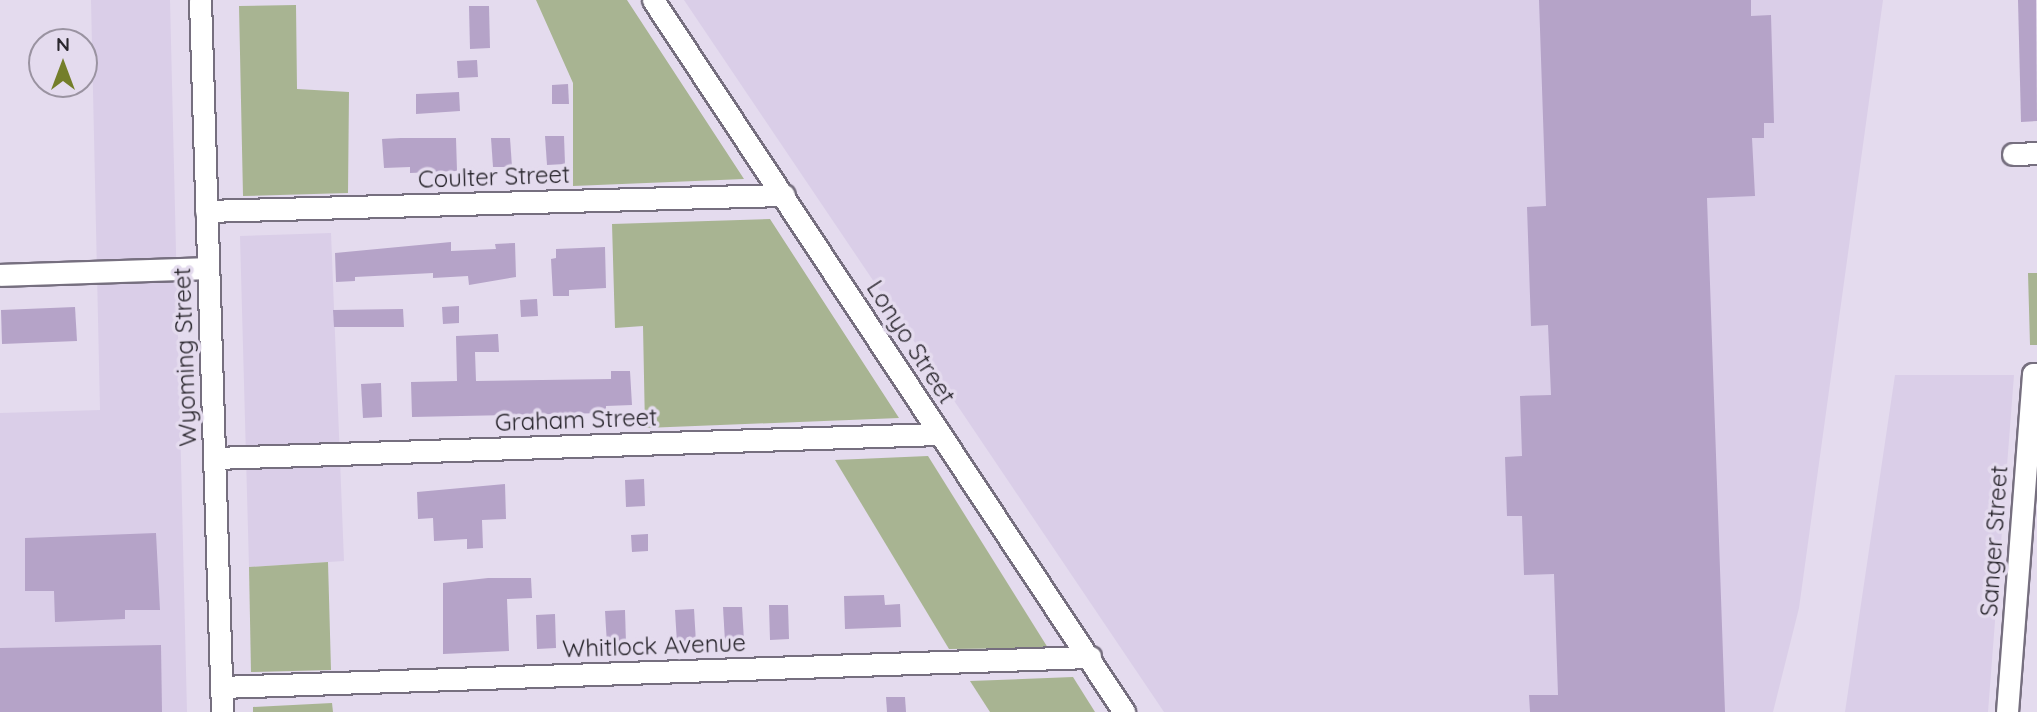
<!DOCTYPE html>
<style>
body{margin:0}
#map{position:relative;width:2037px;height:712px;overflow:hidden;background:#e4dbee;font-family:Quicksand,sans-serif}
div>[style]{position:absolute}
.built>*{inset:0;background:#dacee8}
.green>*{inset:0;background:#a8b492}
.building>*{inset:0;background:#b5a3c8}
.roads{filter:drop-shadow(2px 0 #766f7f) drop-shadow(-2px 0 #766f7f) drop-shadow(0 2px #766f7f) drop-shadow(0 -2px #766f7f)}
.minor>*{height:21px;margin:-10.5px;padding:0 10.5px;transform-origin:10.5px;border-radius:10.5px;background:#fff}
span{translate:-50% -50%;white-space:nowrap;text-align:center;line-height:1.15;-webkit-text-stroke:7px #e4dbee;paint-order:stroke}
.street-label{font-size:24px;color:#2a272e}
.north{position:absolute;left:28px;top:28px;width:70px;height:70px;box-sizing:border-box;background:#e4dbee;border:2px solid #9a93a1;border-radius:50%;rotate:0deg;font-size:19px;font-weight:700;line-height:28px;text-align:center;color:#2a272e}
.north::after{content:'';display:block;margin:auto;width:24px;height:32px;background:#747e2a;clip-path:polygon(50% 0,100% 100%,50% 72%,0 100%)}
</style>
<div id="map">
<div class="built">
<i style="clip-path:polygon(91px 0,170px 0,187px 712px,0 712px,0 413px,100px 410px)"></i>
<i style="clip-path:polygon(684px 0,1883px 0,1799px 608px,1773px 712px,1164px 712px)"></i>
<i style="clip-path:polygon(331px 233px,344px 561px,249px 567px,240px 236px)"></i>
<i style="clip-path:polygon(1895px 375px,2014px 375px,1988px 712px,1845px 712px)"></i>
</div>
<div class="green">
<i style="clip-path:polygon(536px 0,627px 0,744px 179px,573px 186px,573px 83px)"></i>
<i style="clip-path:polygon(296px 5px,297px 89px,349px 92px,348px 193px,243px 196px,239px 6px)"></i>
<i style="clip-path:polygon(770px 219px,899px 418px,645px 428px,643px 326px,615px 328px,612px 224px)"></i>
<i style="clip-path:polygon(2028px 273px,2037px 273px,2037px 345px,2030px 345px)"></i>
<i style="clip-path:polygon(928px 456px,1048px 648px,949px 649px,835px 460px)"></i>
<i style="clip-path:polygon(328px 562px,331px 670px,251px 672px,249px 567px)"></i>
<i style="clip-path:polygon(1073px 677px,1095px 712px,990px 712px,970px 681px)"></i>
<i style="clip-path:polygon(332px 703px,333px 712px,253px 712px,253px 707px)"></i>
</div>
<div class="building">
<i style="clip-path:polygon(1539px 0,1751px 0,1751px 16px,1771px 15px,1774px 123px,1764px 123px,1764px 138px,1752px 138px,1755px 196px,1707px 198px,1725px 712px,1530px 712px,1529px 695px,1558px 695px,1554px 574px,1524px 575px,1522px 516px,1507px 516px,1505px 457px,1522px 456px,1520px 396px,1551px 395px,1548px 325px,1531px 326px,1527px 207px,1546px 206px)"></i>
<i style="clip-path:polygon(2018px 0,2036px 0,2037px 121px,2021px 122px)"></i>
<i style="clip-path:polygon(469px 6px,489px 6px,490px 48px,470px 49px)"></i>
<i style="clip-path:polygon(477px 60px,478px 77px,458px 78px,457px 61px)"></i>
<i style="clip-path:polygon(568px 84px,569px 104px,552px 104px,552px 85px)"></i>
<i style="clip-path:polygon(459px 92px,460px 111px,416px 114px,416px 94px)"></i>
<i style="clip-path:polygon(545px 136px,564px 136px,565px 164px,547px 165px)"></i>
<i style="clip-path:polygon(401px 138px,456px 138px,457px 171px,410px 173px,410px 167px,384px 168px,382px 139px)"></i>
<i style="clip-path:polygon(491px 138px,510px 138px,512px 167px,493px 167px)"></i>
<i style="clip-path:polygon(451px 242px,451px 251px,496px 249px,495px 244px,515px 243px,516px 277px,469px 285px,468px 276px,433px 278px,433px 273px,355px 277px,355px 281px,336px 282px,335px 253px)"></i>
<i style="clip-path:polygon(605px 247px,606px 288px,569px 290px,569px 296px,553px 296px,551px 259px,556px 258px,556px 249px)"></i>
<i style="clip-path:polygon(537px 299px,538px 316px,521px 317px,520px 300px)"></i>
<i style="clip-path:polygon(459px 306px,459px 323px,443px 324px,442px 307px)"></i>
<i style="clip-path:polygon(75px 307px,77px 341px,2px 344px,1px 310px)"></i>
<i style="clip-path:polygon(403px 309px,404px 327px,334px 327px,333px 310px)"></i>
<i style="clip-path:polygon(498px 334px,499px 352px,475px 352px,476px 381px,611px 379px,611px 371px,630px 371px,632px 405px,606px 406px,606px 413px,412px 417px,411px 382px,457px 381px,456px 336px)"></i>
<i style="clip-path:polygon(381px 383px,382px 417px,363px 418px,361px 384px)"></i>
<i style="clip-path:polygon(644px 479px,645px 506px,626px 507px,625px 480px)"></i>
<i style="clip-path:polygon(505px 484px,506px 519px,482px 520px,483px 548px,467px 549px,467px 539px,434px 541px,433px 518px,418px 519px,417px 492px)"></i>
<i style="clip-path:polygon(156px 533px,160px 610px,125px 610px,125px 619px,55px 622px,54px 591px,25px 591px,25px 538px)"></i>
<i style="clip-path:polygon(648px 534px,648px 551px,632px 552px,631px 535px)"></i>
<i style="clip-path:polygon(488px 578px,531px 578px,532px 598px,507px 599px,509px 651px,443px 654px,443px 583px)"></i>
<i style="clip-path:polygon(884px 595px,885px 605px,900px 604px,901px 627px,845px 629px,844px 596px)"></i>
<i style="clip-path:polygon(769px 605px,788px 605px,789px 639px,770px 640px)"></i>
<i style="clip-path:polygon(723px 607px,742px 607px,744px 641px,725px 642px)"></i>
<i style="clip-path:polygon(694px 609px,696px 643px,677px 644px,675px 610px)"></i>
<i style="clip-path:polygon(625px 610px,626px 644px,607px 645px,605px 611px)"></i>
<i style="clip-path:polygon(555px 614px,556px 648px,537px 649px,536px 615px)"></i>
<i style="clip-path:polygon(161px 645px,162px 712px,0 712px,0 648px)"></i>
<i style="clip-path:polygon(886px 697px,905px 697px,906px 712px,887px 712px)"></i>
</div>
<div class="roads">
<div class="minor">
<i style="left:200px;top:0;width:712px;rotate:88.23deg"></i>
<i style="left:653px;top:0;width:854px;rotate:56.51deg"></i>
<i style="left:2013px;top:154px;width:24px;rotate:-2deg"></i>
<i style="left:206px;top:211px;width:578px;rotate:-1.59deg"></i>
<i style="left:0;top:275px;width:208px;rotate:-1.9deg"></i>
<i style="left:215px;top:458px;width:725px;rotate:-1.9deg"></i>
<i style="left:221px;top:687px;width:870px;rotate:-1.98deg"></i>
<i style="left:2007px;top:712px;width:339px;rotate:-85.6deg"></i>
<i style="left:2033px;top:374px;width:4px"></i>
</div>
</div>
<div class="street-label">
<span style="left:494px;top:177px;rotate:-2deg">Coulter Street</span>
<span style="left:911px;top:342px;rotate:57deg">Lonyo Street</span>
<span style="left:185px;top:357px;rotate:-92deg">Wyoming Street</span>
<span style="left:576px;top:420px;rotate:-2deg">Graham Street</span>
<span style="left:1994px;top:541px;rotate:-86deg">Sanger Street</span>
<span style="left:654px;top:646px;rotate:-2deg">Whitlock Avenue</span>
</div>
<div class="north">N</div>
</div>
